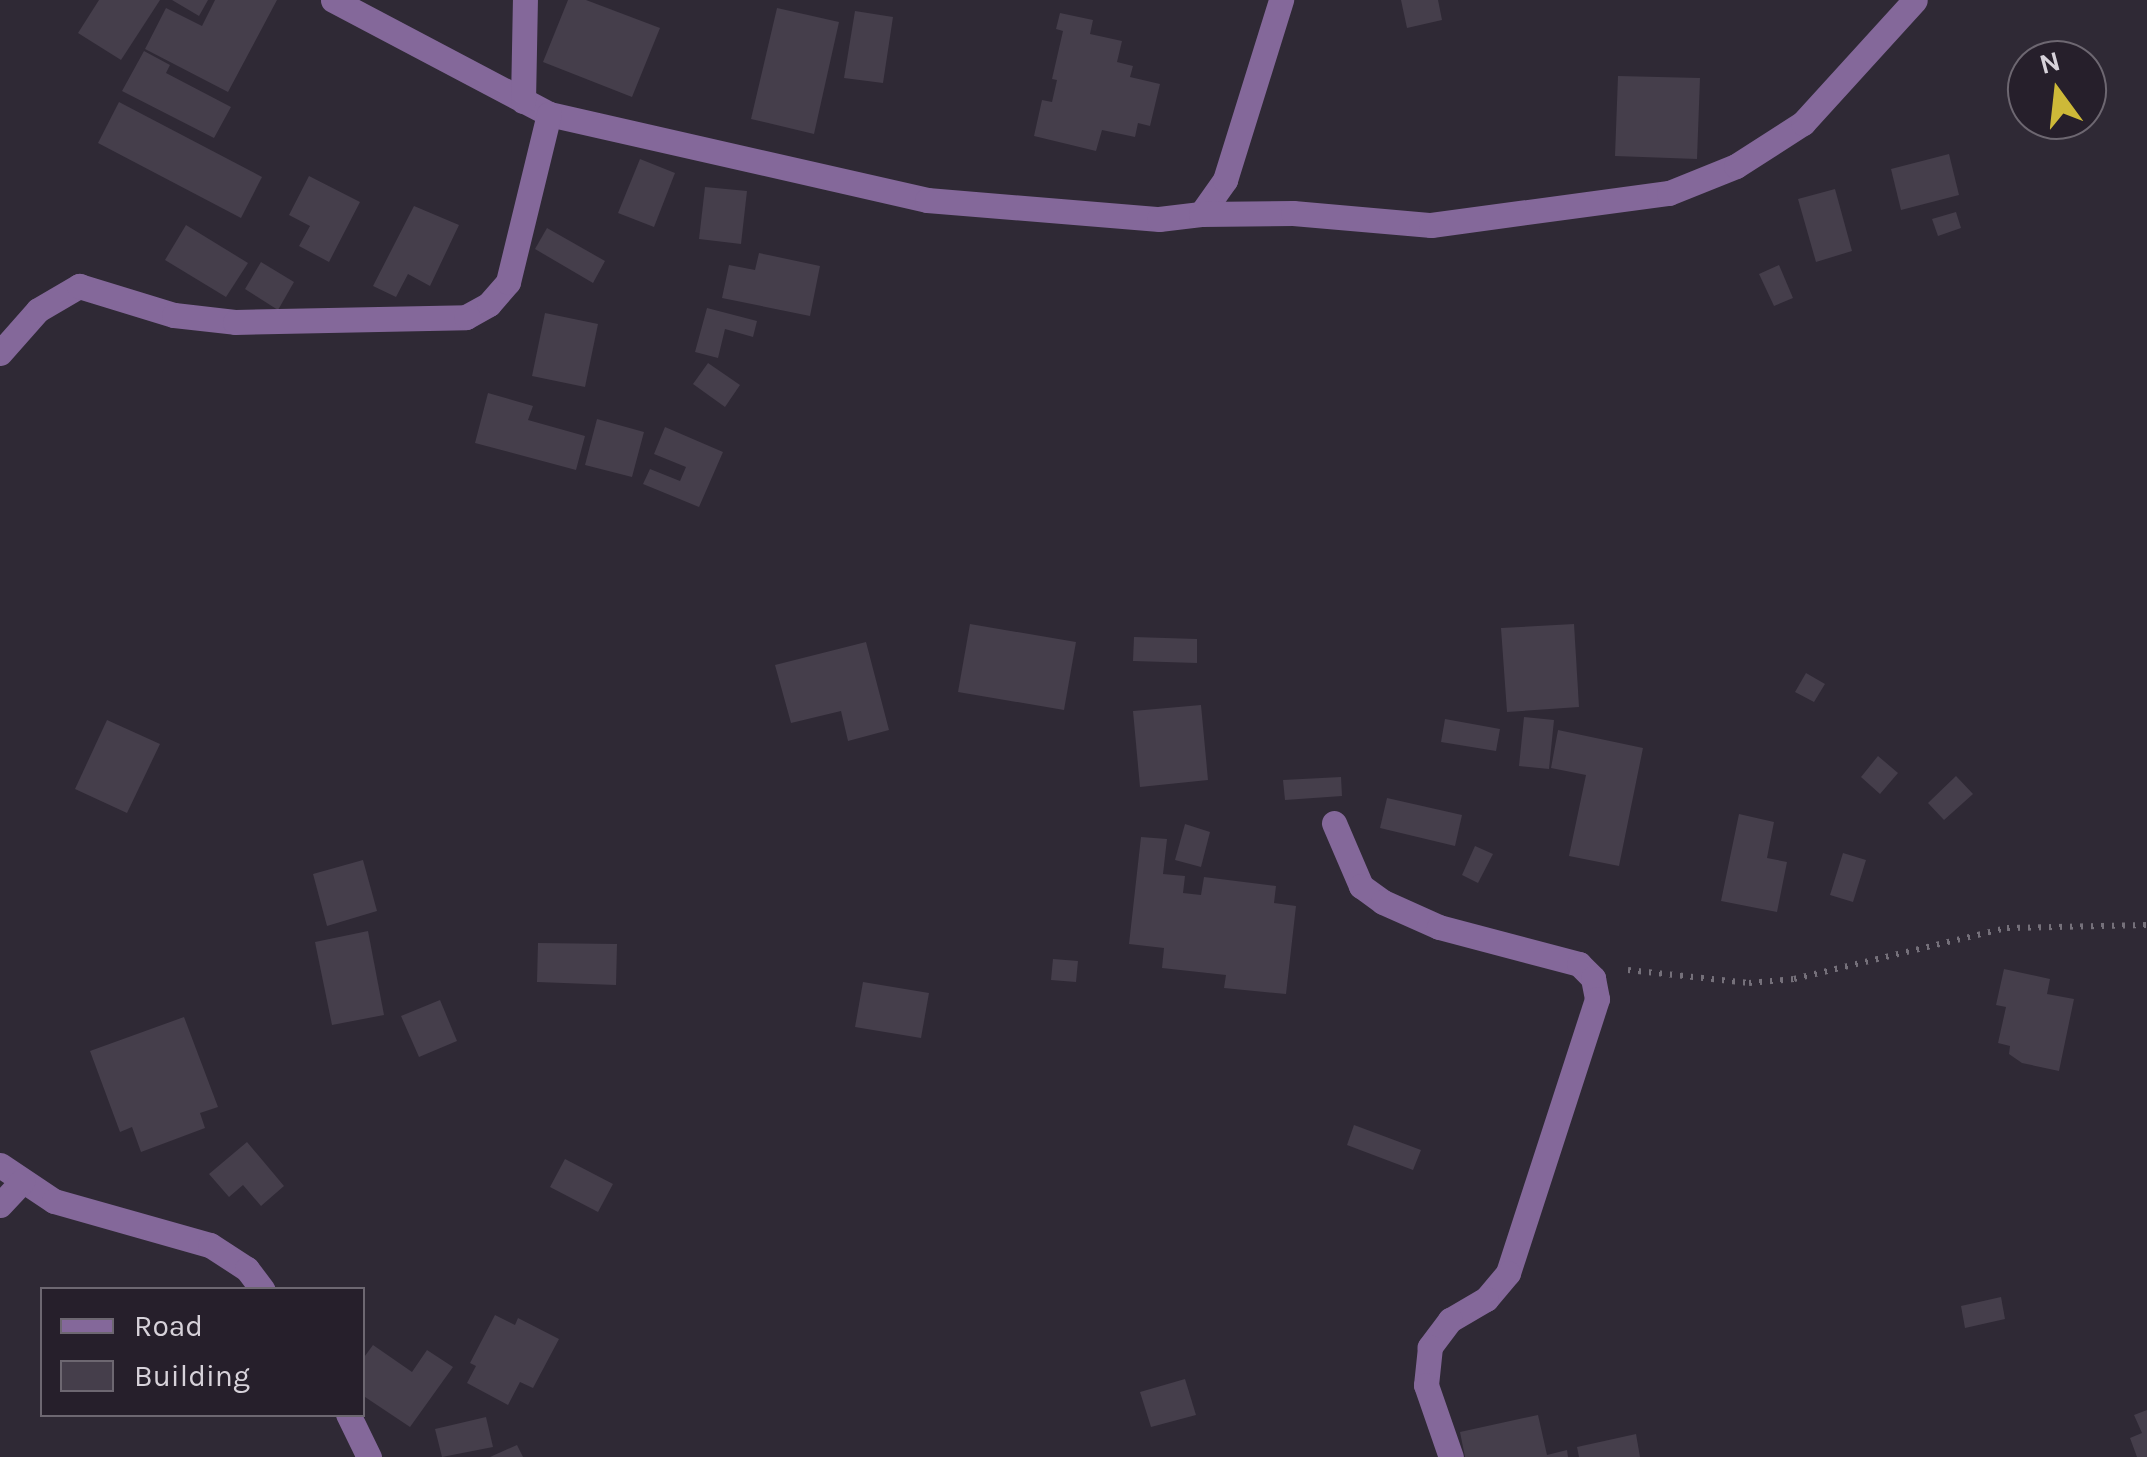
<!DOCTYPE html>
<style>
body{margin:0}
#map{position:relative;width:2147px;height:1457px;overflow:hidden;background:#2f2935;font-family:Karla,sans-serif}
div>[style]{position:absolute}
.building>*{inset:0;background:#453e4b}
.path>*{height:6px;margin-top:-3px;transform-origin:0;background:repeating-linear-gradient(90deg,#75707a 0 2.5px,transparent 0 10.5px)}
.minor>*{height:25px;margin:-12.5px;padding:0 12.5px;transform-origin:12.5px;border-radius:12.5px;background:#84689a}
span{translate:-50% -50%;white-space:nowrap;text-align:center;line-height:1.15;-webkit-text-stroke:8px #261f2b;paint-order:stroke}
.legend{position:absolute;left:40px;top:1287px;width:325px;height:130px;box-sizing:border-box;background:#261f2b;border:2px solid #6d6771;margin:0;padding:12px 18px;list-style:none;font-size:30px;color:#d7d2da}
.legend li{display:flex;align-items:center;gap:20px;height:50px}
.legend b{width:50px;border:2px solid #6d6771}
.north{position:absolute;left:2007px;top:40px;width:100px;height:100px;box-sizing:border-box;background:#261f2b;border:2px solid #6d6771;border-radius:50%;rotate:345deg;font-size:28px;font-weight:700;line-height:40px;text-align:center;color:#d7d2da}
.north::after{content:'';display:block;margin:auto;width:35px;height:45px;background:#cdb938;clip-path:polygon(50% 0,100% 100%,50% 72%,0 100%)}
</style>
<div id="map">
<div class="building">
<i style="clip-path:polygon(99px 0,160px 0,121px 60px,78px 33px)"></i>
<i style="clip-path:polygon(172px 0,208px 0,199px 16px)"></i>
<i style="clip-path:polygon(215px 0,277px 0,228px 92px,145px 49px,166px 8px,202px 26px)"></i>
<i style="clip-path:polygon(568px 0,586px 0,660px 28px,632px 97px,543px 62px)"></i>
<i style="clip-path:polygon(1401px 0,1438px 0,1442px 20px,1407px 28px)"></i>
<i style="clip-path:polygon(777px 8px,839px 22px,814px 134px,751px 119px)"></i>
<i style="clip-path:polygon(855px 11px,893px 17px,883px 83px,844px 78px)"></i>
<i style="clip-path:polygon(1060px 13px,1093px 20px,1090px 34px,1122px 41px,1117px 62px,1133px 66px,1130px 77px,1160px 84px,1150px 126px,1138px 123px,1135px 137px,1102px 130px,1096px 151px,1034px 136px,1042px 100px,1052px 102px,1057px 80px,1052px 79px,1063px 31px,1056px 29px)"></i>
<i style="clip-path:polygon(144px 51px,170px 65px,166px 73px,231px 107px,214px 138px,122px 91px)"></i>
<i style="clip-path:polygon(1618px 76px,1700px 78px,1697px 159px,1615px 156px)"></i>
<i style="clip-path:polygon(119px 102px,262px 177px,241px 218px,98px 143px)"></i>
<i style="clip-path:polygon(1949px 154px,1959px 195px,1901px 210px,1891px 169px)"></i>
<i style="clip-path:polygon(640px 159px,675px 173px,654px 227px,618px 213px)"></i>
<i style="clip-path:polygon(309px 176px,360px 202px,329px 262px,299px 246px,310px 226px,289px 215px)"></i>
<i style="clip-path:polygon(705px 187px,747px 191px,741px 244px,699px 239px)"></i>
<i style="clip-path:polygon(1835px 189px,1852px 251px,1816px 262px,1798px 199px)"></i>
<i style="clip-path:polygon(414px 206px,459px 225px,430px 286px,408px 274px,396px 297px,373px 286px)"></i>
<i style="clip-path:polygon(1956px 212px,1961px 228px,1938px 236px,1932px 219px)"></i>
<i style="clip-path:polygon(186px 225px,248px 263px,226px 297px,165px 260px)"></i>
<i style="clip-path:polygon(547px 228px,605px 261px,593px 283px,535px 249px)"></i>
<i style="clip-path:polygon(759px 253px,820px 266px,810px 316px,722px 298px,729px 265px,755px 270px)"></i>
<i style="clip-path:polygon(261px 262px,294px 282px,278px 310px,245px 289px)"></i>
<i style="clip-path:polygon(1779px 265px,1793px 298px,1774px 306px,1759px 274px)"></i>
<i style="clip-path:polygon(707px 308px,757px 321px,753px 337px,725px 329px,718px 358px,695px 352px)"></i>
<i style="clip-path:polygon(545px 313px,598px 324px,585px 387px,532px 376px)"></i>
<i style="clip-path:polygon(708px 363px,740px 385px,725px 407px,693px 384px)"></i>
<i style="clip-path:polygon(488px 393px,533px 406px,528px 420px,585px 436px,576px 470px,475px 443px)"></i>
<i style="clip-path:polygon(597px 419px,644px 432px,632px 477px,585px 465px)"></i>
<i style="clip-path:polygon(665px 427px,723px 452px,699px 507px,643px 484px,650px 469px,680px 481px,686px 467px,654px 454px)"></i>
<i style="clip-path:polygon(970px 624px,1076px 642px,1064px 710px,958px 692px)"></i>
<i style="clip-path:polygon(1574px 624px,1579px 707px,1507px 712px,1501px 628px)"></i>
<i style="clip-path:polygon(1134px 637px,1197px 639px,1197px 663px,1133px 661px)"></i>
<i style="clip-path:polygon(866px 642px,889px 730px,848px 741px,841px 711px,791px 723px,775px 665px)"></i>
<i style="clip-path:polygon(1806px 673px,1825px 684px,1814px 702px,1795px 692px)"></i>
<i style="clip-path:polygon(1201px 705px,1208px 780px,1140px 787px,1133px 711px)"></i>
<i style="clip-path:polygon(1524px 717px,1554px 720px,1549px 769px,1519px 766px)"></i>
<i style="clip-path:polygon(1445px 719px,1500px 729px,1496px 751px,1441px 742px)"></i>
<i style="clip-path:polygon(107px 720px,160px 744px,127px 813px,75px 789px)"></i>
<i style="clip-path:polygon(1558px 730px,1643px 748px,1619px 866px,1569px 856px,1586px 775px,1551px 768px)"></i>
<i style="clip-path:polygon(1878px 756px,1898px 773px,1880px 794px,1861px 777px)"></i>
<i style="clip-path:polygon(1956px 776px,1973px 794px,1944px 820px,1928px 803px)"></i>
<i style="clip-path:polygon(1341px 777px,1342px 796px,1285px 800px,1283px 780px)"></i>
<i style="clip-path:polygon(1387px 798px,1462px 815px,1455px 846px,1380px 828px)"></i>
<i style="clip-path:polygon(1739px 814px,1774px 822px,1767px 858px,1787px 862px,1777px 912px,1721px 901px)"></i>
<i style="clip-path:polygon(1185px 824px,1210px 832px,1201px 867px,1175px 860px)"></i>
<i style="clip-path:polygon(1141px 837px,1167px 839px,1163px 874px,1185px 876px,1183px 893px,1201px 895px,1204px 877px,1276px 886px,1274px 903px,1296px 906px,1286px 994px,1224px 988px,1226px 975px,1162px 968px,1164px 948px,1129px 944px)"></i>
<i style="clip-path:polygon(1475px 846px,1493px 854px,1478px 883px,1462px 875px)"></i>
<i style="clip-path:polygon(1843px 853px,1866px 860px,1853px 902px,1830px 895px)"></i>
<i style="clip-path:polygon(363px 860px,377px 911px,327px 926px,313px 874px)"></i>
<i style="clip-path:polygon(368px 931px,384px 1015px,332px 1025px,315px 942px)"></i>
<i style="clip-path:polygon(538px 943px,617px 944px,616px 985px,537px 982px)"></i>
<i style="clip-path:polygon(1053px 959px,1078px 961px,1076px 982px,1051px 980px)"></i>
<i style="clip-path:polygon(2004px 969px,2050px 979px,2047px 994px,2074px 999px,2059px 1071px,2022px 1063px,2009px 1054px,2010px 1046px,1998px 1043px,2006px 1007px,1996px 1005px)"></i>
<i style="clip-path:polygon(863px 982px,929px 993px,921px 1038px,855px 1027px)"></i>
<i style="clip-path:polygon(440px 1000px,457px 1041px,419px 1057px,401px 1016px)"></i>
<i style="clip-path:polygon(184px 1017px,218px 1107px,200px 1113px,205px 1128px,141px 1152px,132px 1127px,120px 1132px,90px 1051px)"></i>
<i style="clip-path:polygon(1354px 1125px,1421px 1150px,1413px 1170px,1347px 1145px)"></i>
<i style="clip-path:polygon(247px 1142px,284px 1186px,261px 1206px,243px 1185px,229px 1197px,209px 1174px)"></i>
<i style="clip-path:polygon(565px 1159px,613px 1184px,598px 1212px,550px 1187px)"></i>
<i style="clip-path:polygon(2001px 1297px,2005px 1319px,1965px 1328px,1961px 1306px)"></i>
<i style="clip-path:polygon(495px 1315px,515px 1325px,518px 1318px,559px 1339px,533px 1388px,520px 1382px,508px 1405px,467px 1383px,476px 1366px,470px 1363px)"></i>
<i style="clip-path:polygon(373px 1345px,412px 1372px,427px 1350px,453px 1367px,410px 1427px,362px 1395px,362px 1360px)"></i>
<i style="clip-path:polygon(1185px 1379px,1196px 1415px,1151px 1427px,1140px 1392px)"></i>
<i style="clip-path:polygon(2147px 1410px,2147px 1457px,2137px 1457px,2130px 1438px,2142px 1433px,2134px 1415px)"></i>
<i style="clip-path:polygon(1538px 1415px,1547px 1455px,1567px 1450px,1568px 1457px,1465px 1457px,1460px 1432px)"></i>
<i style="clip-path:polygon(486px 1417px,493px 1447px,442px 1457px,435px 1429px)"></i>
<i style="clip-path:polygon(1636px 1434px,1640px 1457px,1579px 1457px,1577px 1447px)"></i>
<i style="clip-path:polygon(517px 1445px,523px 1457px,490px 1457px)"></i>
</div>
<div class="path">
<i style="left:1628px;top:970px;width:122px;rotate:6.1deg"></i>
<i style="left:1749px;top:983px;width:45px;rotate:-5.1deg"></i>
<i style="left:1794px;top:979px;width:219px;rotate:-13.5deg"></i>
<i style="left:2007px;top:928px;width:140px;rotate:-1.2deg"></i>
</div>
<div class="minor">
<i style="left:333px;top:0;width:244px;rotate:27.8deg"></i>
<i style="left:549px;top:114px;width:388px;rotate:12.8deg"></i>
<i style="left:927px;top:200px;width:233px;rotate:4.7deg"></i>
<i style="left:1159px;top:219px;width:42px;rotate:-6.8deg"></i>
<i style="left:1201px;top:214px;width:42px;rotate:-54.8deg"></i>
<i style="left:1225px;top:180px;width:189px;rotate:-72.7deg"></i>
<i style="left:523px;top:101px;width:101px;rotate:-88.9deg"></i>
<i style="left:1201px;top:214px;width:92px;rotate:-0.6deg"></i>
<i style="left:1293px;top:213px;width:139px;rotate:5deg"></i>
<i style="left:1431px;top:225px;width:240px;rotate:-7.7deg"></i>
<i style="left:1669px;top:193px;width:72px;rotate:-21.9deg"></i>
<i style="left:1736px;top:166px;width:80px;rotate:-32.7deg"></i>
<i style="left:1803px;top:123px;width:166px;rotate:-47.7deg"></i>
<i style="left:0;top:353px;width:57px;rotate:-48.5deg"></i>
<i style="left:38px;top:310px;width:48px;rotate:-30.3deg"></i>
<i style="left:79px;top:286px;width:99px;rotate:17deg"></i>
<i style="left:174px;top:315px;width:61px;rotate:6.5deg"></i>
<i style="left:235px;top:322px;width:231px;rotate:-1.2deg"></i>
<i style="left:466px;top:317px;width:26px;rotate:-29deg"></i>
<i style="left:489px;top:304px;width:29px;rotate:-49deg"></i>
<i style="left:508px;top:282px;width:173px;rotate:-76.3deg"></i>
<i style="left:1334px;top:823px;width:69px;rotate:66.8deg"></i>
<i style="left:1361px;top:886px;width:27px;rotate:36deg"></i>
<i style="left:1383px;top:902px;width:61px;rotate:24.1deg"></i>
<i style="left:1439px;top:927px;width:145px;rotate:14.8deg"></i>
<i style="left:1579px;top:964px;width:20px;rotate:45deg"></i>
<i style="left:1593px;top:978px;width:21px;rotate:79deg"></i>
<i style="left:1597px;top:999px;width:288px;rotate:108deg"></i>
<i style="left:1508px;top:1273px;width:34px;rotate:130deg"></i>
<i style="left:1486px;top:1299px;width:42px;rotate:149.7deg"></i>
<i style="left:1450px;top:1320px;width:34px;rotate:127deg"></i>
<i style="left:1430px;top:1347px;width:38px;rotate:96deg"></i>
<i style="left:1426px;top:1385px;width:76px;rotate:70.9deg"></i>
<i style="left:0;top:1165px;width:65px;rotate:33.7deg"></i>
<i style="left:54px;top:1201px;width:162px;rotate:15.8deg"></i>
<i style="left:210px;top:1245px;width:44px;rotate:33deg"></i>
<i style="left:247px;top:1269px;width:26px;rotate:53deg"></i>
<i style="left:0;top:1205px;width:33px;rotate:-47deg"></i>
<i style="left:348px;top:1414px;width:48px;rotate:64deg"></i>
</div>
<ul class="legend">
<li><b style="height:12px;background:#84689a"></b>Road</li>
<li><b style="height:28px;background:#453e4b"></b>Building</li>
</ul>
<div class="north">N</div>
</div>
